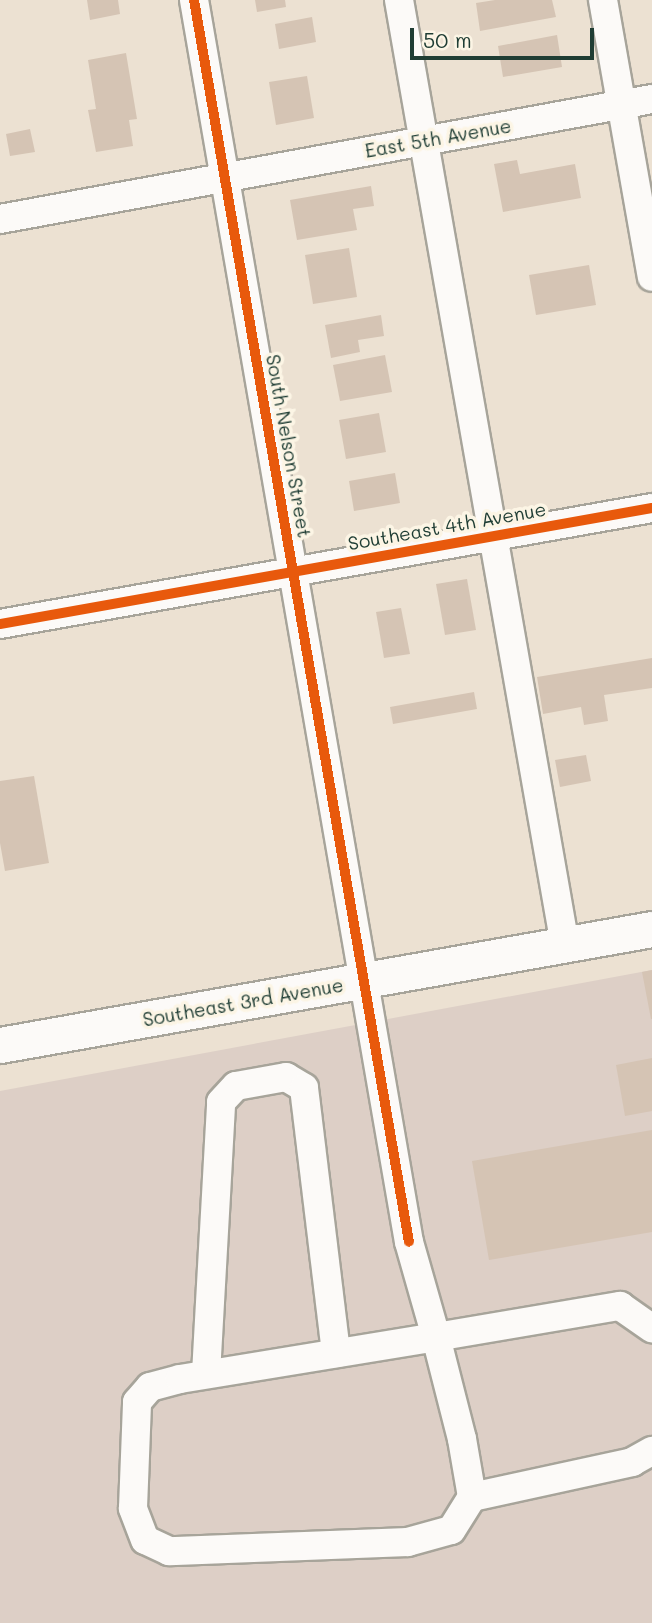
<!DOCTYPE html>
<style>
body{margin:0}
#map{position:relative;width:652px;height:1623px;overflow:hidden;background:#ece1d2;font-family:Mali,sans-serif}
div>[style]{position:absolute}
.industrial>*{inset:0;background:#ddcfc6}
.building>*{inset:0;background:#d5c4b4}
.roads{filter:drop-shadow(2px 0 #a7a49a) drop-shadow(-2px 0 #a7a49a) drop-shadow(0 2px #a7a49a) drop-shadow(0 -2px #a7a49a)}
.minor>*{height:28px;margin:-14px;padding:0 14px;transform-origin:14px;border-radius:14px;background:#fcfaf8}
.major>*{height:35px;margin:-17.5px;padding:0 17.5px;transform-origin:17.5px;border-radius:17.5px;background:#fcfaf8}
.cycleway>*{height:10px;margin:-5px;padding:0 5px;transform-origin:5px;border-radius:5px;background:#e8590c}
span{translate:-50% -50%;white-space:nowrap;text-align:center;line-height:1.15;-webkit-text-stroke:7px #fcf5e5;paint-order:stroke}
.street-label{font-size:19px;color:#1f3d34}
.scale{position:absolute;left:410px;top:28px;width:184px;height:32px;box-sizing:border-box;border:4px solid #1f3d34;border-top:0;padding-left:9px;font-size:21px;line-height:24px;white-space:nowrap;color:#1f3d34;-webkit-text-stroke:5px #fcf5e5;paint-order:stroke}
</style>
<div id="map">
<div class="industrial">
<i style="clip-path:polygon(652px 970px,652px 1623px,0 1623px,0 1091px)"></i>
</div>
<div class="building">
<i style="clip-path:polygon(87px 0,118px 0,120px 14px,90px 20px)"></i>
<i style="clip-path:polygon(255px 0,285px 0,286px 7px,257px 12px)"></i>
<i style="clip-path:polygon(495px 0,552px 0,556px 17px,480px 31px,476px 3px)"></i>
<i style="clip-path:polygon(312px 17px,316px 42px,279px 49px,275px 24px)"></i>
<i style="clip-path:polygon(557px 35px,562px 67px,503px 77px,498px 46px)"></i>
<i style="clip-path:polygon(126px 53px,137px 119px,129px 120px,133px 146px,96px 152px,88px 110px,96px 109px,88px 60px)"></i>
<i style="clip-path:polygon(307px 76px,314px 118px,276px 125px,269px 82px)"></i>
<i style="clip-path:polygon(30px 129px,35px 152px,10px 156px,6px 134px)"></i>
<i style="clip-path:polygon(517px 160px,520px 174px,575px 164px,581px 198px,503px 212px,494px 164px)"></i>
<i style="clip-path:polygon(371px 186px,374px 206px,353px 209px,357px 230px,297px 240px,290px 200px)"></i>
<i style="clip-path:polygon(349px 248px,357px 297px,313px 304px,305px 255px)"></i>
<i style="clip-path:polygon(589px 265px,596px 305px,536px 315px,529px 275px)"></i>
<i style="clip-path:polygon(381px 315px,384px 336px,358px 340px,360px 352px,331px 358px,325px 325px)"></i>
<i style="clip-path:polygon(385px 355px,392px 392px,340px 401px,333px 365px)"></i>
<i style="clip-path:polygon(379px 413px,386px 452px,346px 459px,339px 420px)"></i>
<i style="clip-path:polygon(395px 473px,400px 503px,354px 511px,349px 481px)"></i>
<i style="clip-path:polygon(467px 579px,476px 630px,445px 635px,436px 584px)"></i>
<i style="clip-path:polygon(401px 608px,410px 654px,384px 658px,376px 612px)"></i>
<i style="clip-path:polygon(652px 658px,652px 688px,604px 695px,608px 721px,584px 725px,581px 707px,543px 714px,537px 677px)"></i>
<i style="clip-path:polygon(474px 692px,477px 709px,393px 724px,390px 707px)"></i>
<i style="clip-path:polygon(586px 755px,591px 781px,560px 787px,555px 760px)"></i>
<i style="clip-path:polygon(34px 776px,49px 863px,5px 871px,0 843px,0 781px)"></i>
<i style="clip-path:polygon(652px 970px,652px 1019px,651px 1019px,642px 972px)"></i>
<i style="clip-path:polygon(652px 1058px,652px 1111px,625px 1116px,616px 1065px)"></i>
<i style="clip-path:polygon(652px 1130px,652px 1232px,489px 1260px,472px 1161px)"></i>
</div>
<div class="roads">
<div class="minor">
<i style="left:194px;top:0;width:1260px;rotate:80.18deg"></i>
<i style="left:409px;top:1242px;width:99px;rotate:74.1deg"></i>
<i style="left:436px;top:1337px;width:105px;rotate:75.7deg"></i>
<i style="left:462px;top:1439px;width:59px;rotate:80.2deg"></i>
<i style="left:472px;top:1497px;width:39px;rotate:122deg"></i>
<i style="left:451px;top:1530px;width:45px;rotate:164.4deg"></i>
<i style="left:408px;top:1542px;width:239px;rotate:177.8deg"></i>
<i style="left:169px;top:1551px;width:26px;rotate:-155deg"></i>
<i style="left:145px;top:1540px;width:34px;rotate:-111deg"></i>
<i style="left:133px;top:1508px;width:106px;rotate:-87.8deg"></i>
<i style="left:137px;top:1402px;width:20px;rotate:-49deg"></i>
<i style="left:150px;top:1387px;width:31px;rotate:-15deg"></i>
<i style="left:180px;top:1379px;width:259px;rotate:-9.3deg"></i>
<i style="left:436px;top:1337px;width:187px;rotate:-9.6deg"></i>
<i style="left:620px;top:1306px;width:39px;rotate:35deg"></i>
<i style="left:399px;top:0;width:959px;rotate:80.04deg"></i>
<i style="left:603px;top:0;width:281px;rotate:80deg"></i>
<i style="left:0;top:219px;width:663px;rotate:-10.43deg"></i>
<i style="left:0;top:624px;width:662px;rotate:-10.09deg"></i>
<i style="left:206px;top:1374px;width:272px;rotate:-86.8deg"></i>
<i style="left:221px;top:1102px;width:22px;rotate:-47deg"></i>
<i style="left:236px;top:1086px;width:51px;rotate:-10.2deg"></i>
<i style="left:286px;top:1077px;width:21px;rotate:31deg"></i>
<i style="left:304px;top:1088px;width:267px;rotate:83.1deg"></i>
<i style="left:472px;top:1497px;width:164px;rotate:-12.3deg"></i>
<i style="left:632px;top:1462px;width:23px;rotate:-29deg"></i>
</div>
<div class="major">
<i style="left:0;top:1045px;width:662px;rotate:-10.09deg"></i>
</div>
</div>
<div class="cycleway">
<i style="left:194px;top:0;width:1260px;rotate:80.18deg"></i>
<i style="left:0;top:624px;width:662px;rotate:-10.09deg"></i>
</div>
<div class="street-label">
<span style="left:438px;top:138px;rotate:-10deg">East 5th Avenue</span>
<span style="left:289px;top:446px;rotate:80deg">South Nelson Street</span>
<span style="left:447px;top:526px;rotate:-10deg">Southeast 4th Avenue</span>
<span style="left:243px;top:1002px;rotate:-10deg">Southeast 3rd Avenue</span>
</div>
<div class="scale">50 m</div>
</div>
